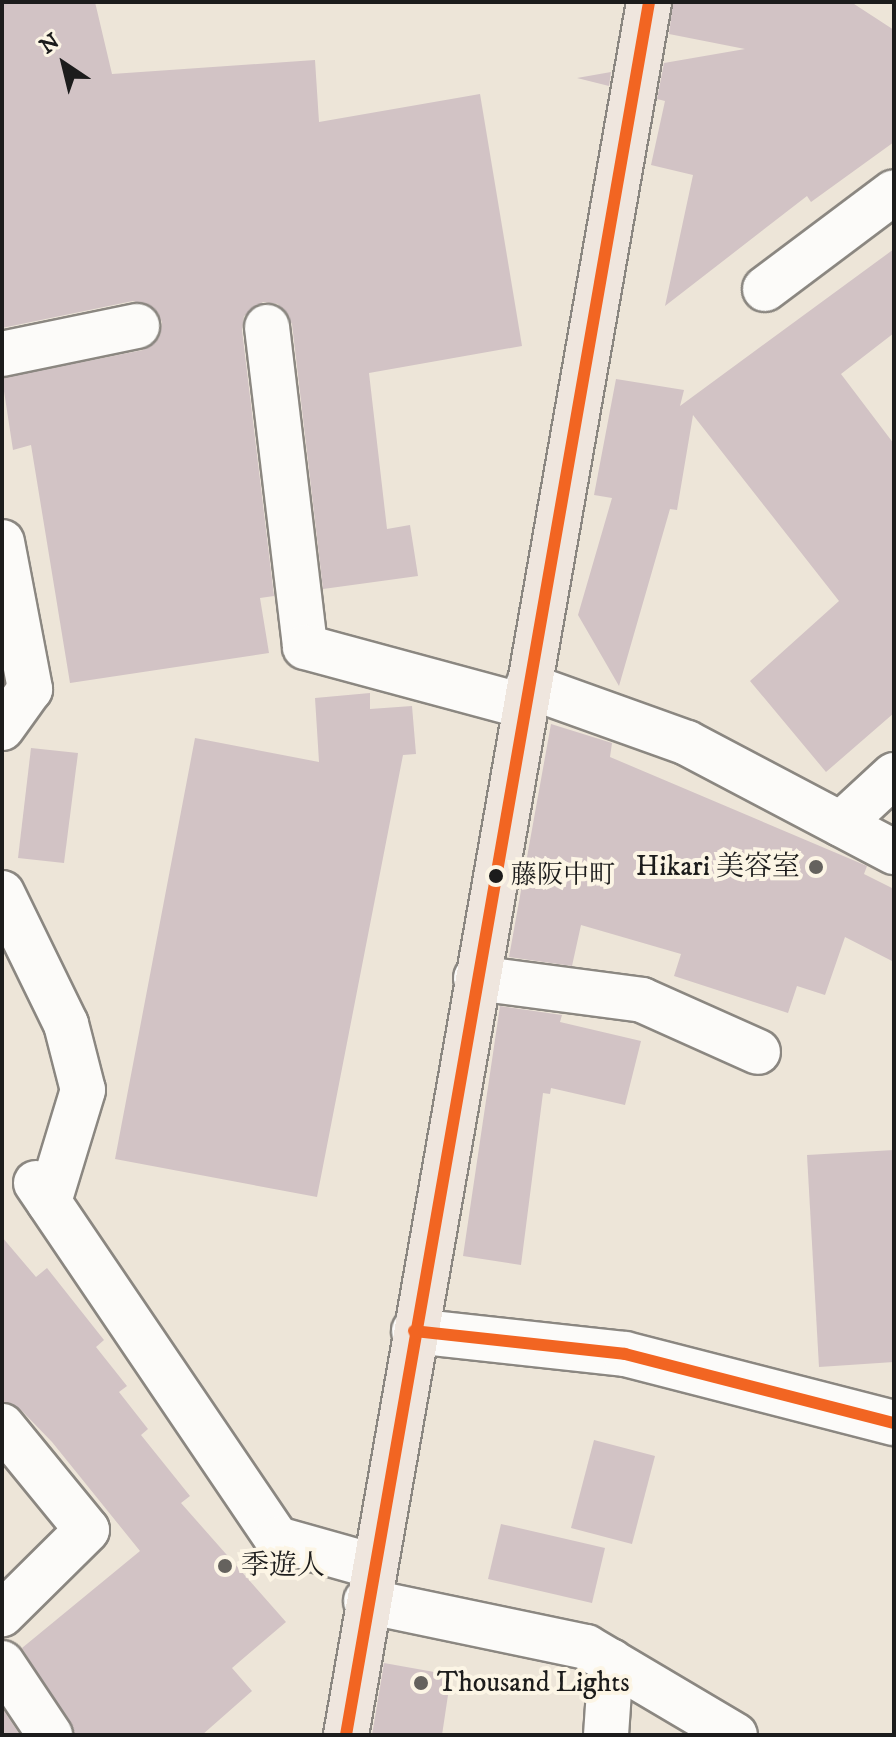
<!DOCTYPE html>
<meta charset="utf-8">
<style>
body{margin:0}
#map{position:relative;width:896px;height:1737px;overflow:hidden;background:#ede5d8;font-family:"IM FELL DW Pica","Noto Serif JP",serif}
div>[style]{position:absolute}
.building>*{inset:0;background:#d2c3c5}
.roads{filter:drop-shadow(2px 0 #8b8781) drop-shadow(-2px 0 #8b8781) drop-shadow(0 2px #8b8781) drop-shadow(0 -2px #8b8781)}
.minor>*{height:44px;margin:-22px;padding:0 22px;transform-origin:22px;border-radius:22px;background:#fcfbf9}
.major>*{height:44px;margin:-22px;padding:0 22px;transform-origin:22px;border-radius:22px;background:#efe6de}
.bus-1>*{height:12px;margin:-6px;padding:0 6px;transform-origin:6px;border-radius:6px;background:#f26522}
.dots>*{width:22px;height:22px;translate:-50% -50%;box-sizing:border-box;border:4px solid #fcf5e5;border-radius:50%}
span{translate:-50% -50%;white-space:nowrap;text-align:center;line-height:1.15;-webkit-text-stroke:8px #fcf5e5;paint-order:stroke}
.bus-label{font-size:26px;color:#1c1c1c}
.left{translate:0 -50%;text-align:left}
.poi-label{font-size:28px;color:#1c1c1c}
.right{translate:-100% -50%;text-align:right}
.frame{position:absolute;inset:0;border:4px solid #1c1c1c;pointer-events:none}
.north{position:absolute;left:24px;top:24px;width:80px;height:80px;-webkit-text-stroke:6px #fcf5e5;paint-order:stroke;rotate:325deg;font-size:22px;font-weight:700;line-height:32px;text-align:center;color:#1c1c1c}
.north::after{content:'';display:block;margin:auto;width:28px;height:36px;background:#1c1c1c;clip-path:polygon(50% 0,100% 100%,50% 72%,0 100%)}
</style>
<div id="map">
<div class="building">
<i style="clip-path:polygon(2px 2px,95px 2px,112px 74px,315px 60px,319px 122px,480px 94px,522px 346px,369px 373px,387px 529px,410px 525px,418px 576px,323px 589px,292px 324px,278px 304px,263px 302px,244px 316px,242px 330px,274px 596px,260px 598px,269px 653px,70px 683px,31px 445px,13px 450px,2px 378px,143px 350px,160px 335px,162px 322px,155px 309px,133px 301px,2px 328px)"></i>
<i style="clip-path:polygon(673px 2px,851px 2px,894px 30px,894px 142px,811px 202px,807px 196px,665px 306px,693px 175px,651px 165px,665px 101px,657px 99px,664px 63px,745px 49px,669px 34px)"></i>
<i style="clip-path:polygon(611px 72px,609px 86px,577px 78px)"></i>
<i style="clip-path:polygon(894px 249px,894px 333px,841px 374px,894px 444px,894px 713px,826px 772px,750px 681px,839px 601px,693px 415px,677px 510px,670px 509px,619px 686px,578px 615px,612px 498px,594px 495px,616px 379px,684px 390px,680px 406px)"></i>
<i style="clip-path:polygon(370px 693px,370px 709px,412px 706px,416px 754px,403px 755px,317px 1197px,115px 1159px,195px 738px,319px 762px,315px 698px)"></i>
<i style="clip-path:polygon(551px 724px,612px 743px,610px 757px,867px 866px,864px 874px,894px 889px,894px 962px,845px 937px,825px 995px,797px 986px,788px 1013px,674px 976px,681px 954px,581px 925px,572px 966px,509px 957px)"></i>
<i style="clip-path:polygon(31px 748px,78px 753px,64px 863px,18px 858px)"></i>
<i style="clip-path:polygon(500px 1006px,562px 1015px,560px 1022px,641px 1041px,625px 1105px,551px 1088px,550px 1094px,543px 1093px,521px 1265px,463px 1256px)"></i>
<i style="clip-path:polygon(894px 1150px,894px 1362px,819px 1367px,807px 1155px)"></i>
<i style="clip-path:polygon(2px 1237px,36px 1277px,47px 1268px,104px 1340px,96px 1347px,127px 1386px,119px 1392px,148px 1429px,141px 1435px,190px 1496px,181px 1503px,286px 1622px,232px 1668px,252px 1691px,202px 1735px,75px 1735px,22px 1648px,140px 1551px,52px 1442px,21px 1410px,2px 1402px)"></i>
<i style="clip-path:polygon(594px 1440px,655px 1456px,632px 1544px,571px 1528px)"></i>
<i style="clip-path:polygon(501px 1524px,605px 1548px,592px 1603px,488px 1579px)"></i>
<i style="clip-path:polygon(384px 1663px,451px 1675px,442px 1735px,372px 1735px)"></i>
<i style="clip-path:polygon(2px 1708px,20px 1735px,2px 1735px)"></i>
</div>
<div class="roads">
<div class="minor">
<i style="left:765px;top:289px;width:161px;rotate:-36.9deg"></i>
<i style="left:267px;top:327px;width:322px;rotate:83.2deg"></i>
<i style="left:305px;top:647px;width:227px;rotate:15.1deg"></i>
<i style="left:2px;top:354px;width:138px;rotate:-11.7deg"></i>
<i style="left:2px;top:542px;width:150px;rotate:79.2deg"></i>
<i style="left:30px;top:689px;width:48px;rotate:125.7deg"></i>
<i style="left:528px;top:686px;width:169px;rotate:19.7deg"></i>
<i style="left:687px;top:743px;width:234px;rotate:27.8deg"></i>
<i style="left:841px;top:824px;width:72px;rotate:-42.8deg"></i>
<i style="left:2px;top:893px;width:146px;rotate:64deg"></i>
<i style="left:66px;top:1024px;width:68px;rotate:75.6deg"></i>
<i style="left:83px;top:1090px;width:117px;rotate:106.9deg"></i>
<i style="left:476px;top:978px;width:167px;rotate:7.5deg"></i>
<i style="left:642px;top:1000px;width:127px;rotate:24.1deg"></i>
<i style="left:36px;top:1183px;width:430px;rotate:55.9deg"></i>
<i style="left:277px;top:1539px;width:100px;rotate:15.7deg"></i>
<i style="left:414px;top:1331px;width:212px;rotate:6.2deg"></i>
<i style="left:625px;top:1354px;width:278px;rotate:14.4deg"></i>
<i style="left:2px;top:1426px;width:134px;rotate:50.7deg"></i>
<i style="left:87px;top:1530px;width:120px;rotate:135.3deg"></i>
<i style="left:366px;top:1601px;width:225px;rotate:11.8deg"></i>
<i style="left:586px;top:1647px;width:173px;rotate:30.6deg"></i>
<i style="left:2px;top:1663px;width:87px;rotate:56.3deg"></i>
<i style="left:606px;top:1735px;width:74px;rotate:-86.1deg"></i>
</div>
<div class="major">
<i style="left:346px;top:1735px;width:1759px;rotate:-80.08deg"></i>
</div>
</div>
<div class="bus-1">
<i style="left:414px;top:1331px;width:212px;rotate:6.2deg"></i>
<i style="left:625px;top:1354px;width:278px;rotate:14.4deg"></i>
<i style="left:346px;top:1735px;width:1759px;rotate:-80.08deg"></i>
</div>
<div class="dots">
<i style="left:816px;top:867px;background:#65625e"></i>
<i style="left:496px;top:876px;background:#1c1c1c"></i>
<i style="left:225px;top:1566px;background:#65625e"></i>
<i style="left:421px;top:1683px;background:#65625e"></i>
</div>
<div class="bus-label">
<span class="left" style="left:511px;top:876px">藤阪中町</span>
</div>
<div class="poi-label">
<span class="right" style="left:800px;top:867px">Hikari 美容室</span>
<span class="left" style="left:241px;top:1566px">季遊人</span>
<span class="left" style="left:437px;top:1683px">Thousand Lights</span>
</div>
<div class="frame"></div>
<div class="north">N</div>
</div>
